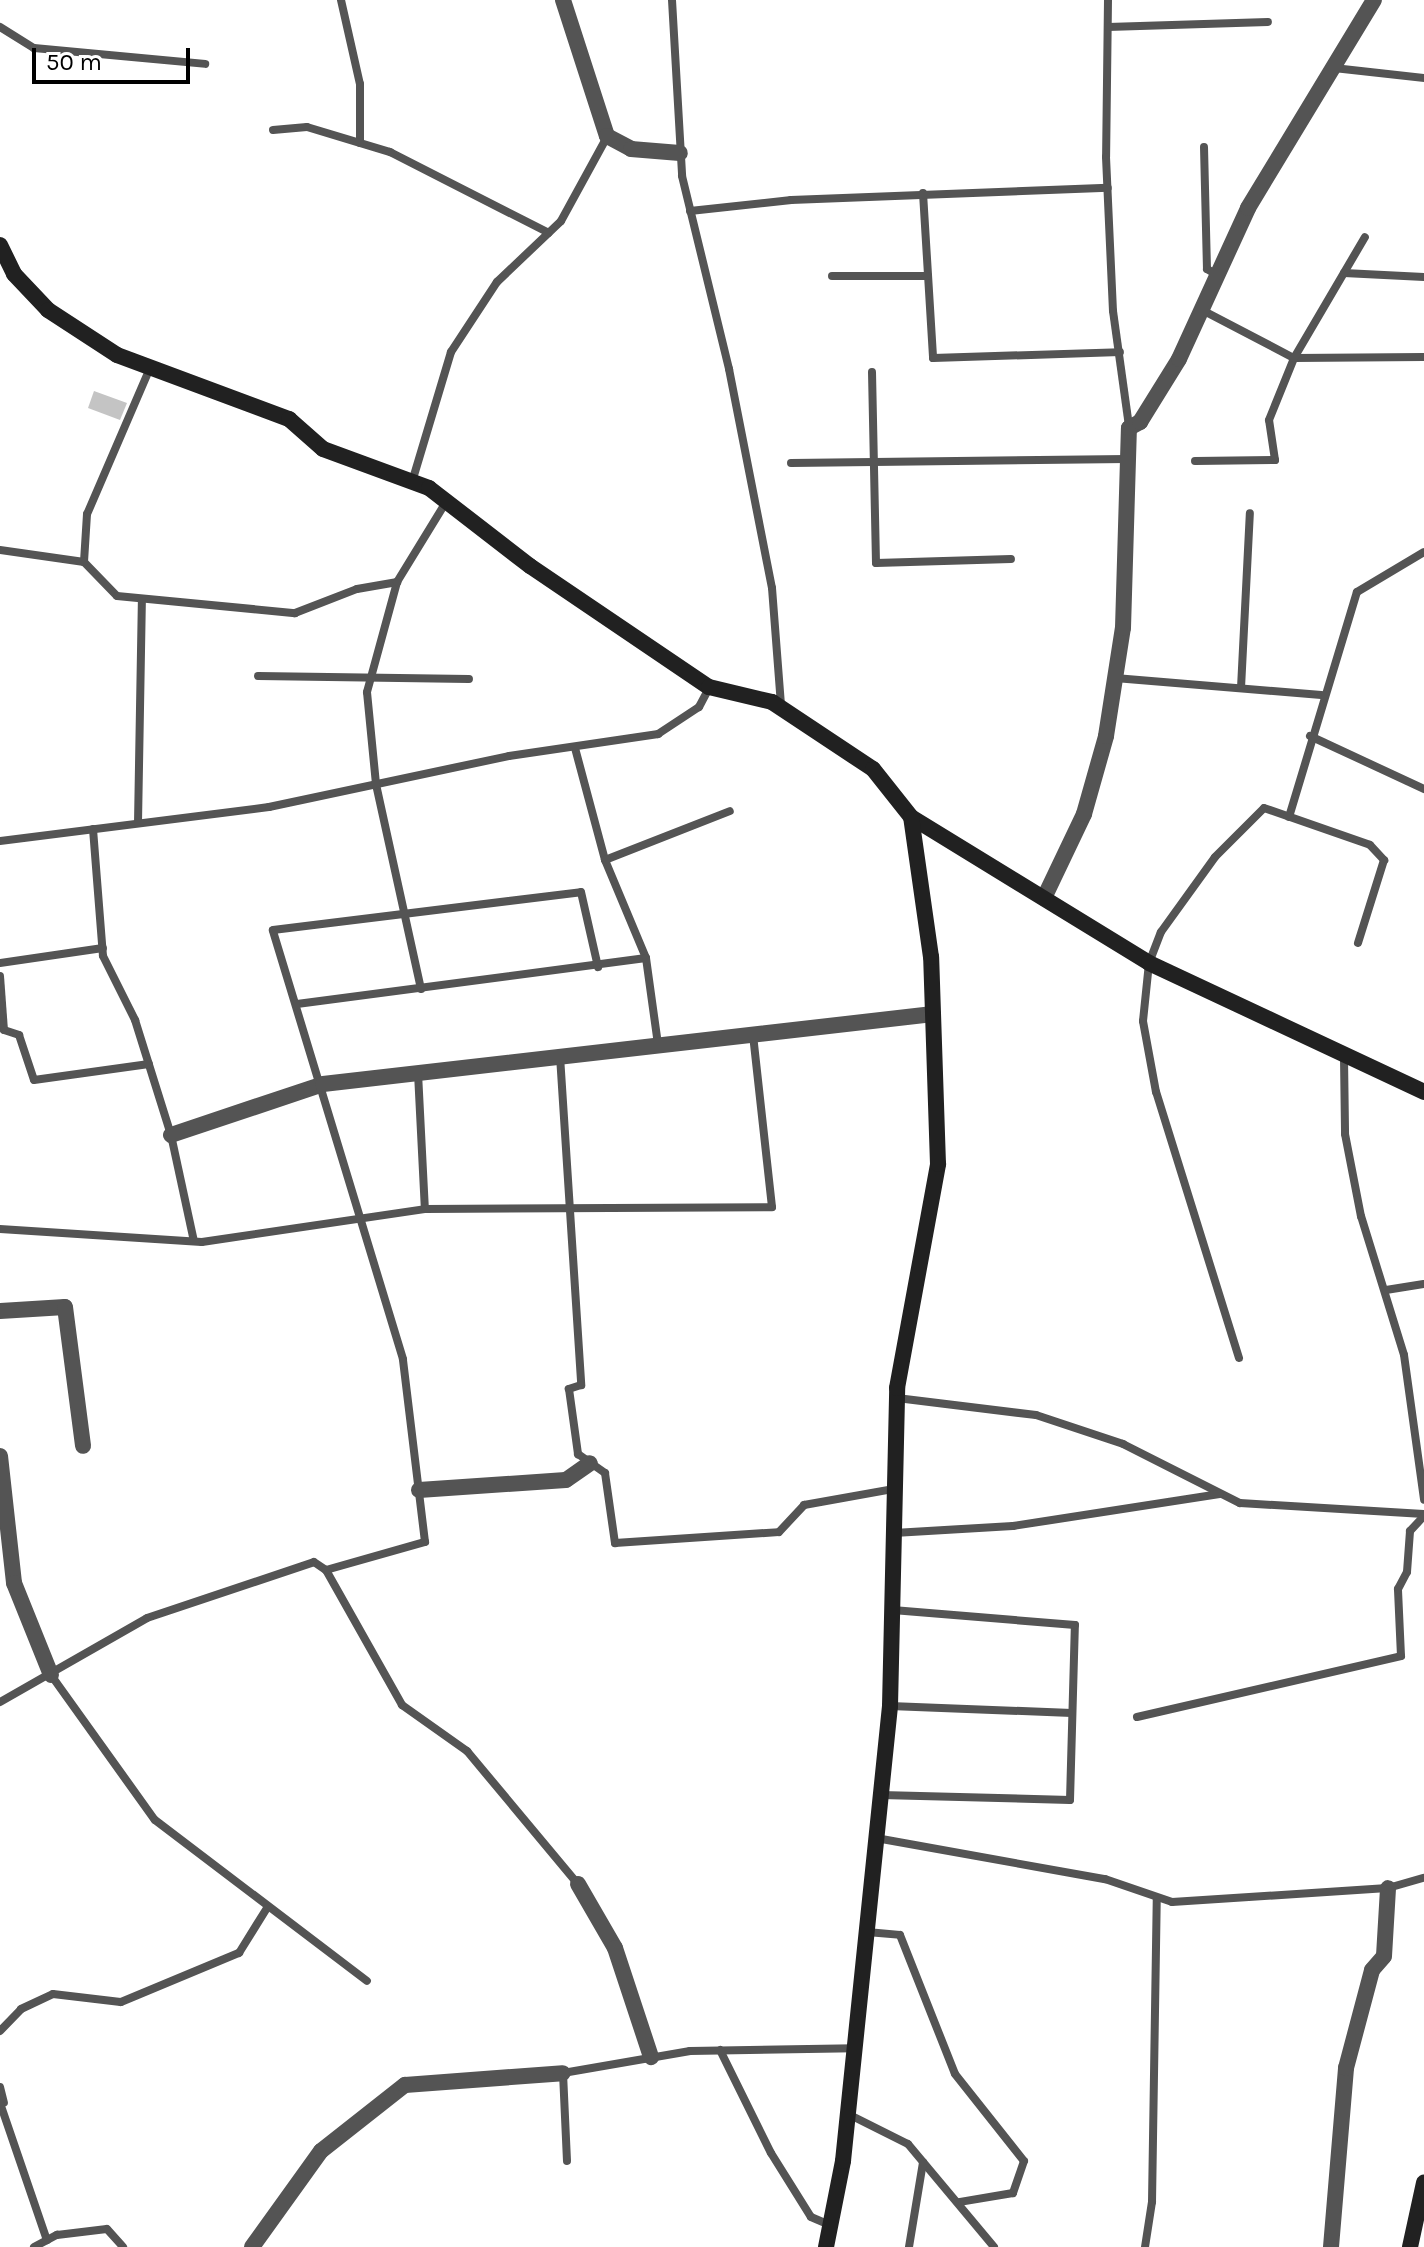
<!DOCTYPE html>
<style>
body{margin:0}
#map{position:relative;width:1424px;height:2247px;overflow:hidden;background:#fff;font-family:Karla,sans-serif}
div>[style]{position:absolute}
.building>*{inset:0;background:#c4c4c4}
.lane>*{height:8px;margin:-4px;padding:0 4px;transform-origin:4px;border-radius:4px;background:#545454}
.street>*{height:16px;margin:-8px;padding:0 8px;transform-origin:8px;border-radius:8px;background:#545454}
.secondary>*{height:16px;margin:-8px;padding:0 8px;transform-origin:8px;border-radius:8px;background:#212121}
span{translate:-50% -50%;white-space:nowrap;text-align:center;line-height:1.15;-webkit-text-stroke:8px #fff;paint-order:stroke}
.scale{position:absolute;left:32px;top:48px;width:158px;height:36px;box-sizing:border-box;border:4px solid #000;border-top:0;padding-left:10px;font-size:24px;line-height:28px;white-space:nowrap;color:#000;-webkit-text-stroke:6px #fff;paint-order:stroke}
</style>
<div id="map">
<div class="building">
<i style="clip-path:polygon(94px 391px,127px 403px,120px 420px,88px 408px)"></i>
</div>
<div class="lane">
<i style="left:341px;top:0;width:86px;rotate:77.3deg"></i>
<i style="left:360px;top:84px;width:59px;rotate:90deg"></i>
<i style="left:672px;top:0;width:176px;rotate:86.7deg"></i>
<i style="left:682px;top:176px;width:199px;rotate:76.3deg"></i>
<i style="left:729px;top:369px;width:223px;rotate:78.9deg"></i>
<i style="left:772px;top:588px;width:118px;rotate:85.6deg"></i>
<i style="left:1108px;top:0;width:157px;rotate:90.7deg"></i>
<i style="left:1106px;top:157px;width:154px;rotate:87.4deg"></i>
<i style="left:1113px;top:311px;width:117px;rotate:82.1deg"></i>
<i style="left:0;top:27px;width:40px;rotate:32deg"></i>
<i style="left:34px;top:48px;width:172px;rotate:5.3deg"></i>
<i style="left:1108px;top:27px;width:160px;rotate:-1.8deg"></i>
<i style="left:1334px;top:68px;width:91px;rotate:6.3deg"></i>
<i style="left:273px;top:130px;width:34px;rotate:-5deg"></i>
<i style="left:307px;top:127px;width:87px;rotate:16.8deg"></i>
<i style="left:390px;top:152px;width:178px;rotate:27deg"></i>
<i style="left:1204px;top:147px;width:122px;rotate:88.6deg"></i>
<i style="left:1207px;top:269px;width:12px;rotate:31deg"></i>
<i style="left:923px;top:193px;width:165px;rotate:86.5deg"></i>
<i style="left:933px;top:358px;width:187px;rotate:-1.8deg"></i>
<i style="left:690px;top:211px;width:102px;rotate:-6.2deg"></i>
<i style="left:791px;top:200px;width:317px;rotate:-2.2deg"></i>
<i style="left:1344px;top:273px;width:80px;rotate:2.9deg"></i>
<i style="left:832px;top:276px;width:96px"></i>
<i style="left:1202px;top:310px;width:104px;rotate:27.6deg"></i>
<i style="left:1294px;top:358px;width:130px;rotate:-0.4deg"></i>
<i style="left:150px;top:368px;width:159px;rotate:113.3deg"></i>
<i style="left:87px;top:514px;width:48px;rotate:93.6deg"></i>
<i style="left:84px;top:562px;width:47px;rotate:45.9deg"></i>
<i style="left:117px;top:596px;width:179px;rotate:5.5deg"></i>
<i style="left:295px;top:613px;width:66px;rotate:-21.2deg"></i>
<i style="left:357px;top:589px;width:41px;rotate:-9.9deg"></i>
<i style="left:872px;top:372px;width:191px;rotate:88.8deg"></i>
<i style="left:876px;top:563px;width:135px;rotate:-1.7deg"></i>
<i style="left:1195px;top:461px;width:80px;rotate:-0.7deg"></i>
<i style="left:1275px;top:460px;width:40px;rotate:-98.5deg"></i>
<i style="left:1269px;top:420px;width:67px;rotate:-68deg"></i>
<i style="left:1294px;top:358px;width:140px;rotate:-59.6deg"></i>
<i style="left:791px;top:463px;width:336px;rotate:-0.7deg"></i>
<i style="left:412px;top:482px;width:136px;rotate:-73.3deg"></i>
<i style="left:451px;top:352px;width:84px;rotate:-56.7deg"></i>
<i style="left:497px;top:282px;width:88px;rotate:-43.6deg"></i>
<i style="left:561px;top:221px;width:96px;rotate:-61.3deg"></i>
<i style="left:0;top:550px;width:85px;rotate:8.1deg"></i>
<i style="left:258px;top:676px;width:211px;rotate:0.8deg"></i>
<i style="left:1115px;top:678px;width:207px;rotate:4.7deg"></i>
<i style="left:1241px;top:688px;width:175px;rotate:-87.1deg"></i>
<i style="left:1310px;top:736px;width:126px;rotate:24.9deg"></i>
<i style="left:575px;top:748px;width:116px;rotate:75deg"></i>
<i style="left:605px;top:860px;width:106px;rotate:67.3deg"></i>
<i style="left:1289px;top:817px;width:235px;rotate:-73.2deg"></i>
<i style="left:1357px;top:592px;width:78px;rotate:-30.8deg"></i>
<i style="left:138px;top:823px;width:222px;rotate:-89deg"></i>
<i style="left:93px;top:829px;width:127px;rotate:85.5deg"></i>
<i style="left:103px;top:956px;width:72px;rotate:63.4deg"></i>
<i style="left:135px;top:1020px;width:121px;rotate:72.6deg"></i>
<i style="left:171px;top:1135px;width:108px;rotate:77.8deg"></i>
<i style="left:0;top:841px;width:271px;rotate:-7.2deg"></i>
<i style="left:269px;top:807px;width:245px;rotate:-12deg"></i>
<i style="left:509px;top:756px;width:151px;rotate:-8.4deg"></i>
<i style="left:658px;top:734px;width:49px;rotate:-33.4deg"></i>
<i style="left:699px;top:707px;width:21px;rotate:-62deg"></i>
<i style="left:605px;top:860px;width:134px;rotate:-21.4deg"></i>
<i style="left:0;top:963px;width:104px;rotate:-8.3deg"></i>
<i style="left:0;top:976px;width:54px;rotate:85.8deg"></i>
<i style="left:4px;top:1030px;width:16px;rotate:18deg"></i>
<i style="left:19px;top:1035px;width:47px;rotate:71.6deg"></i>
<i style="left:34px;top:1080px;width:116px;rotate:-7.9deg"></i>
<i style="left:421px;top:989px;width:210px;rotate:-102.4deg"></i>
<i style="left:376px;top:784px;width:92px;rotate:-95.6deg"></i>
<i style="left:367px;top:692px;width:114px;rotate:-74.7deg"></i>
<i style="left:397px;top:582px;width:94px;rotate:-58.5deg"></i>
<i style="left:297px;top:1004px;width:352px;rotate:-7.5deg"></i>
<i style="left:646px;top:958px;width:88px;rotate:82.1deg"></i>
<i style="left:560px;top:1056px;width:330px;rotate:86.3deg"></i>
<i style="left:581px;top:1385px;width:13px;rotate:162deg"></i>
<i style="left:569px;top:1389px;width:66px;rotate:82.1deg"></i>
<i style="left:578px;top:1454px;width:33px;rotate:35deg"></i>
<i style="left:605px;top:1473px;width:71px;rotate:81.9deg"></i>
<i style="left:615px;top:1543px;width:164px;rotate:-3.8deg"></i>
<i style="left:779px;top:1532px;width:37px;rotate:-47deg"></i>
<i style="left:804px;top:1505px;width:90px;rotate:-10.2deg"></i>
<i style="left:1344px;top:1058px;width:76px;rotate:89.2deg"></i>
<i style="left:1345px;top:1134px;width:84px;rotate:79deg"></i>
<i style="left:1361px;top:1216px;width:145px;rotate:72.8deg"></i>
<i style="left:1404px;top:1355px;width:146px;rotate:82.1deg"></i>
<i style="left:418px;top:1073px;width:136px;rotate:87.1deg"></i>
<i style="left:0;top:1229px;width:202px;rotate:3.7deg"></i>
<i style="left:202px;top:1242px;width:225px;rotate:-8.4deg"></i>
<i style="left:425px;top:1209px;width:347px;rotate:-0.3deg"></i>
<i style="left:772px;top:1207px;width:174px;rotate:-96.3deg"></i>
<i style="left:1386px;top:1290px;width:38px;rotate:-9deg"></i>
<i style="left:1239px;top:1358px;width:279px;rotate:-107.3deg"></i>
<i style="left:1156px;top:1092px;width:72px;rotate:-100.4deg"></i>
<i style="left:1143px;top:1021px;width:58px;rotate:-84.1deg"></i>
<i style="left:1149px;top:963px;width:33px;rotate:-69deg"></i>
<i style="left:1161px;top:932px;width:92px;rotate:-54.2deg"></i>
<i style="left:1215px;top:857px;width:69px;rotate:-45deg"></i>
<i style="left:1264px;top:808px;width:112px;rotate:19.2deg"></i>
<i style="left:1370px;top:845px;width:21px;rotate:47deg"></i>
<i style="left:1384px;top:860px;width:87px;rotate:107.4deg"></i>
<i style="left:897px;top:1398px;width:140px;rotate:7deg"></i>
<i style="left:1036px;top:1415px;width:92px;rotate:18.4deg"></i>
<i style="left:1123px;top:1444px;width:131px;rotate:26.8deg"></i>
<i style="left:1240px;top:1503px;width:184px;rotate:3.4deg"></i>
<i style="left:894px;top:1533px;width:119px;rotate:-3.4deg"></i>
<i style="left:1013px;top:1526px;width:209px;rotate:-8.8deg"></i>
<i style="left:326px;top:1570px;width:155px;rotate:60.6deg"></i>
<i style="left:402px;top:1705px;width:80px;rotate:35.3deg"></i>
<i style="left:467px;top:1751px;width:173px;rotate:50.2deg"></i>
<i style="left:51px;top:1675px;width:178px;rotate:54.4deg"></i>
<i style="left:155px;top:1820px;width:266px;rotate:37.2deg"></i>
<i style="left:0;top:1702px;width:169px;rotate:-29.7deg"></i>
<i style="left:147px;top:1618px;width:176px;rotate:-18.5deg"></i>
<i style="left:314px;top:1562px;width:14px;rotate:34deg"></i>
<i style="left:326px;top:1570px;width:103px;rotate:-15.8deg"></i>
<i style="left:425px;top:1542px;width:184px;rotate:-96.9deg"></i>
<i style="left:403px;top:1359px;width:448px;rotate:-106.9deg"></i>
<i style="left:273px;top:930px;width:310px;rotate:-7deg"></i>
<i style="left:581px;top:892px;width:77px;rotate:77.2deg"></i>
<i style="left:890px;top:1706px;width:182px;rotate:2.2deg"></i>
<i style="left:1137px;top:1717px;width:271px;rotate:-13deg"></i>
<i style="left:1401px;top:1656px;width:67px;rotate:-92.6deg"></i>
<i style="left:1398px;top:1589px;width:19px;rotate:-62deg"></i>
<i style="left:1407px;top:1572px;width:41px;rotate:-85.8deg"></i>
<i style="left:1410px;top:1531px;width:21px;rotate:-47deg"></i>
<i style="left:881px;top:1795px;width:189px;rotate:1.5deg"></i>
<i style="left:1070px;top:1800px;width:175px;rotate:-88.4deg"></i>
<i style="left:1075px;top:1625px;width:183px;rotate:-175.3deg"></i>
<i style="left:876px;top:1838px;width:233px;rotate:10.2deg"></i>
<i style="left:1105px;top:1879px;width:71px;rotate:18.9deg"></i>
<i style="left:1172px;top:1902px;width:216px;rotate:-3.7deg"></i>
<i style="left:1388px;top:1888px;width:37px;rotate:-16deg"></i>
<i style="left:867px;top:1932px;width:33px;rotate:5deg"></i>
<i style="left:900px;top:1935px;width:149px;rotate:68.4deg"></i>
<i style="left:955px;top:2074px;width:111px;rotate:51.6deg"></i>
<i style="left:1024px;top:2161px;width:34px;rotate:109deg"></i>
<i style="left:1013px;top:2193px;width:55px;rotate:170.5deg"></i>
<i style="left:0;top:2031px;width:30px;rotate:-46deg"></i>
<i style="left:21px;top:2009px;width:35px;rotate:-25deg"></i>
<i style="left:53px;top:1994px;width:68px;rotate:6.7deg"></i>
<i style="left:121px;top:2002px;width:128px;rotate:-22.6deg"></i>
<i style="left:239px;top:1953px;width:53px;rotate:-58.1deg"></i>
<i style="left:720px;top:2050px;width:115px;rotate:63.7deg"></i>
<i style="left:771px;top:2153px;width:75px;rotate:58deg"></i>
<i style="left:811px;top:2217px;width:21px;rotate:23deg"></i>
<i style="left:0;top:2087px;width:16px;rotate:76deg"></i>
<i style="left:0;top:2103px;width:145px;rotate:71.1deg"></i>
<i style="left:848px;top:2114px;width:67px;rotate:26.6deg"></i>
<i style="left:908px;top:2144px;width:134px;rotate:50.1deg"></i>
<i style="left:567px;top:2161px;width:88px;rotate:-92.6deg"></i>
<i style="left:563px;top:2073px;width:129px;rotate:-9.8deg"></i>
<i style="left:690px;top:2051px;width:164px;rotate:-1deg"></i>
<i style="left:34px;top:2247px;width:26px;rotate:-28deg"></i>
<i style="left:57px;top:2235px;width:50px;rotate:-6.8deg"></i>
<i style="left:107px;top:2229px;width:24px;rotate:48deg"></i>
<i style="left:909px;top:2247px;width:86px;rotate:-80.6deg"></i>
<i style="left:1145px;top:2247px;width:46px;rotate:-81.2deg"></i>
<i style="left:1152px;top:2202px;width:304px;rotate:-89.1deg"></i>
</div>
<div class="street">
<i style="left:563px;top:0;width:143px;rotate:72.1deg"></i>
<i style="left:607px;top:136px;width:27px;rotate:28deg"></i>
<i style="left:631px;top:149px;width:49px;rotate:4.7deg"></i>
<i style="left:1044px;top:898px;width:93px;rotate:-64.5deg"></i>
<i style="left:1084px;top:814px;width:81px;rotate:-74.2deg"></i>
<i style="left:1106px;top:736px;width:109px;rotate:-81.1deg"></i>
<i style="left:1123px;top:628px;width:200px;rotate:-88.3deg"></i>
<i style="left:1129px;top:428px;width:13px;rotate:-29deg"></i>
<i style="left:1140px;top:422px;width:74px;rotate:-58.2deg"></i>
<i style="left:1179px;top:359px;width:166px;rotate:-65.4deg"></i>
<i style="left:1248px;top:208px;width:243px;rotate:-58.8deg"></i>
<i style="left:171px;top:1135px;width:160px;rotate:-18.5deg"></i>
<i style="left:323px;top:1084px;width:614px;rotate:-6.55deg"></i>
<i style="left:0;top:1311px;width:65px;rotate:-3.5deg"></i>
<i style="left:65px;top:1307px;width:140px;rotate:82.6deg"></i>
<i style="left:0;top:1456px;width:128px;rotate:83.7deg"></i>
<i style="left:14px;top:1583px;width:99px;rotate:68.1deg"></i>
<i style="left:419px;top:1490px;width:147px;rotate:-3.9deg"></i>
<i style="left:566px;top:1480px;width:29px;rotate:-35deg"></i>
<i style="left:578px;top:1884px;width:74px;rotate:60deg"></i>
<i style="left:615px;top:1948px;width:115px;rotate:71.7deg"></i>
<i style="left:252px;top:2247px;width:118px;rotate:-54.3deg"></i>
<i style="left:321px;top:2151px;width:107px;rotate:-38.2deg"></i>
<i style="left:405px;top:2085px;width:158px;rotate:-4.3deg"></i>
<i style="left:1331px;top:2247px;width:180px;rotate:-85.2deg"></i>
<i style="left:1346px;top:2068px;width:101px;rotate:-75.1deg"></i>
<i style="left:1372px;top:1970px;width:18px;rotate:-49deg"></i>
<i style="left:1384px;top:1956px;width:68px;rotate:-86.6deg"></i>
</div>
<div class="secondary">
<i style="left:0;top:245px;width:32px;rotate:64deg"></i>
<i style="left:14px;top:274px;width:50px;rotate:46.6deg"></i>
<i style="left:48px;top:310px;width:82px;rotate:33.1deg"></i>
<i style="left:117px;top:355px;width:184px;rotate:20.4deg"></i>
<i style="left:289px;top:419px;width:45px;rotate:41.4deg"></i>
<i style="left:323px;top:449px;width:113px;rotate:20.2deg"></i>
<i style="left:429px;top:488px;width:128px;rotate:37.7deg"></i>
<i style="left:530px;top:566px;width:216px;rotate:34.1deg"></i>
<i style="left:709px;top:687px;width:65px;rotate:13.4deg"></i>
<i style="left:772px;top:702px;width:121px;rotate:33.6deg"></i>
<i style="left:873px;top:769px;width:61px;rotate:51.6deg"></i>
<i style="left:911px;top:817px;width:279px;rotate:31.5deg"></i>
<i style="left:1149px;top:963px;width:304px;rotate:25.1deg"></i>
<i style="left:826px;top:2247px;width:88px;rotate:-78.8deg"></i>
<i style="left:843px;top:2161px;width:457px;rotate:-84.1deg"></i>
<i style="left:890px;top:1706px;width:318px;rotate:-88.7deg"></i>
<i style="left:897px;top:1388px;width:228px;rotate:-79.6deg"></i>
<i style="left:938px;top:1164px;width:207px;rotate:-91.9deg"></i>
<i style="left:931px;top:957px;width:141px;rotate:-98.1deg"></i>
<i style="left:1410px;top:2247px;width:66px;rotate:-77.7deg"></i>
</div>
<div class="scale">50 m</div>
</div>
